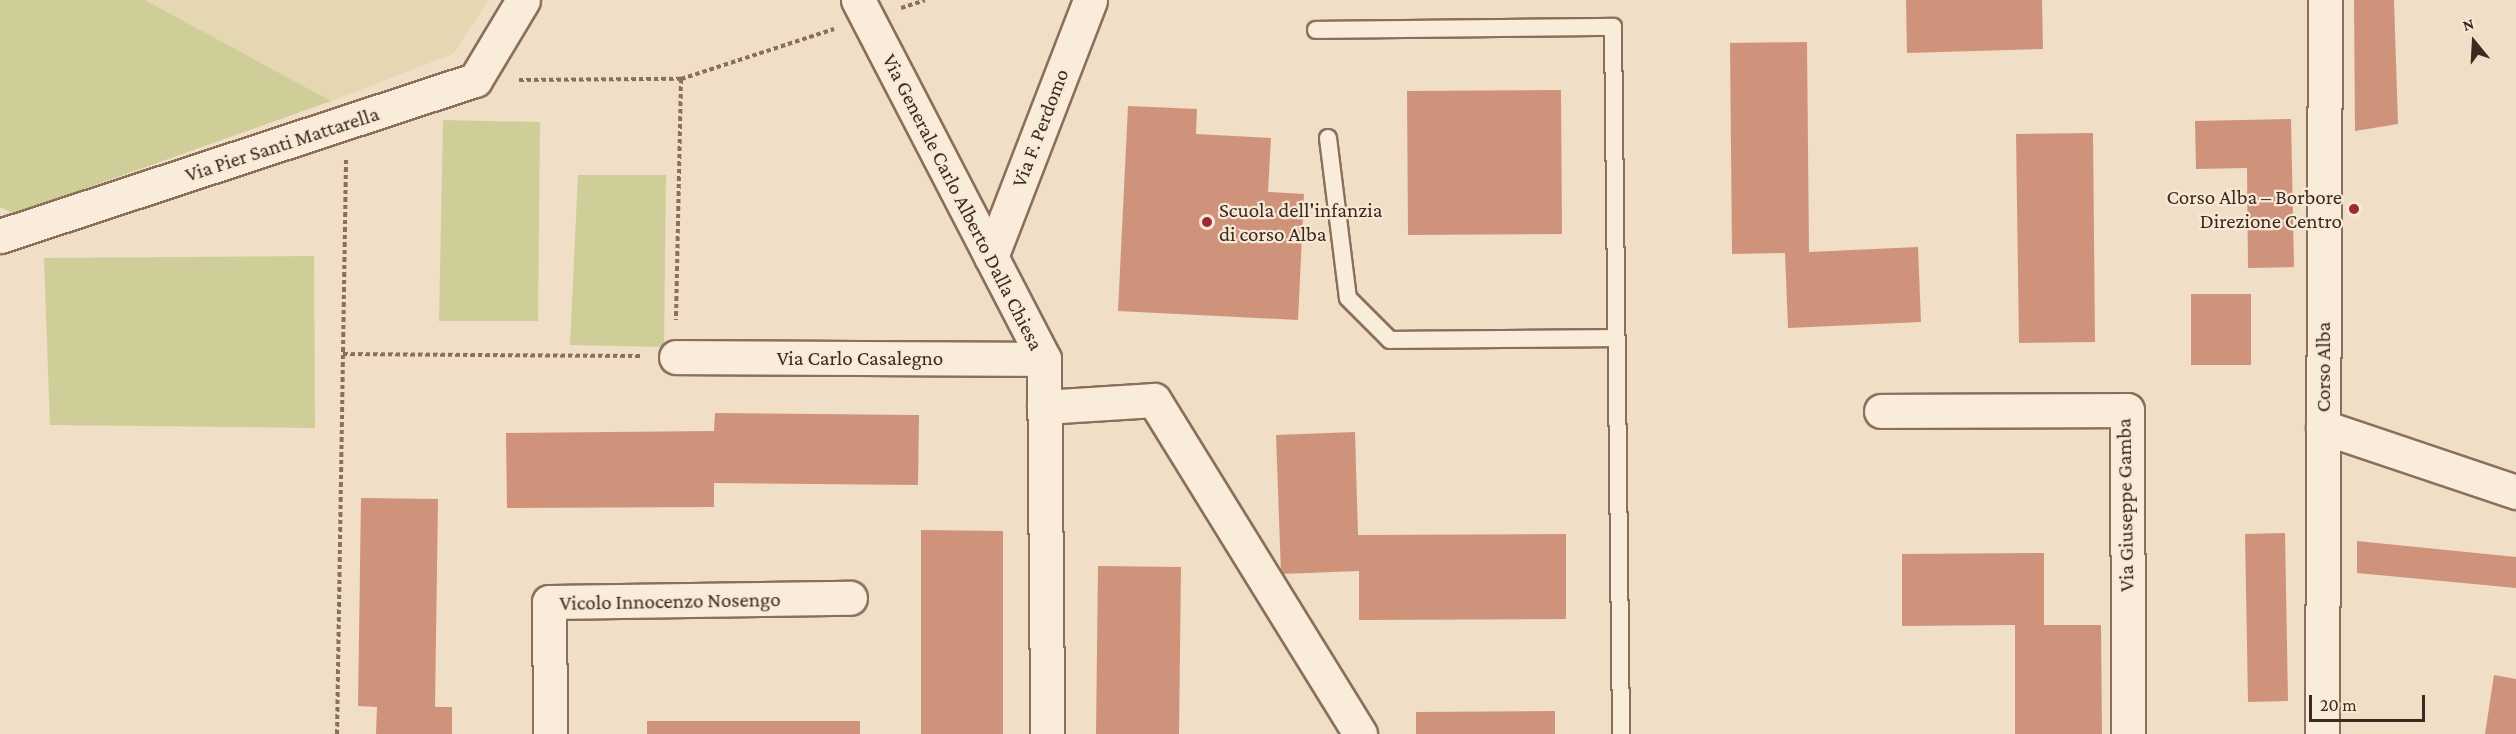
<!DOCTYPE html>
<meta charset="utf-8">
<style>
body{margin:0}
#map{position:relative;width:2516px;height:734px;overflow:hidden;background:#f0dec6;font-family:"Crimson Pro",serif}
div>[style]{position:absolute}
.farmland>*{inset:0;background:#e6d7b3}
.green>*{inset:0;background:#cfce99}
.building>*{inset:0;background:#cf937b}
.path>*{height:4px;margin-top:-2px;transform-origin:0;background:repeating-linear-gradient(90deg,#8c6f5b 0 4.5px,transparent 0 7.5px)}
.roads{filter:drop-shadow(2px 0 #8c6f5b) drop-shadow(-2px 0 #8c6f5b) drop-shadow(0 2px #8c6f5b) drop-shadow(0 -2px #8c6f5b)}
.lane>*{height:16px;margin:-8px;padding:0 8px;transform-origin:8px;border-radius:8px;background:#faecda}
.street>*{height:33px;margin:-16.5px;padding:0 16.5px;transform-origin:16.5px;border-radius:16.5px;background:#faecda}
.secondary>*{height:33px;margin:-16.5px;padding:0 16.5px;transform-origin:16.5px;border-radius:16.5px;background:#faecda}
.dots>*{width:16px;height:16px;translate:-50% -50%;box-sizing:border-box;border:3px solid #f7e9d6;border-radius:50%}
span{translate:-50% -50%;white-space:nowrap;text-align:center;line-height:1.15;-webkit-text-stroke:4.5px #f7e9d6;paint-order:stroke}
.street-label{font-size:21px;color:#3c291f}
.poi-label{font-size:21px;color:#3c291f}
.right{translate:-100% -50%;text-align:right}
.left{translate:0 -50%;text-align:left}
.north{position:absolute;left:2444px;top:12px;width:60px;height:60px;-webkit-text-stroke:4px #f7e9d6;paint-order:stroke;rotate:342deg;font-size:16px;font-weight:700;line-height:24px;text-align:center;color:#3c291f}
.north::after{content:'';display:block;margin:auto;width:21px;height:27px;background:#3c291f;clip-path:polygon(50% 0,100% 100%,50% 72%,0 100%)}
.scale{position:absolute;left:2309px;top:695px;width:116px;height:27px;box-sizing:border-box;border:3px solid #3c291f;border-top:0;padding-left:8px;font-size:18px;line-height:21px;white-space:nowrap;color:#3c291f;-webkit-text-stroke:4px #f7e9d6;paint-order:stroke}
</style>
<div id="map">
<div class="farmland">
<i style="clip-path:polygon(145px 0,489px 0,453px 54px,331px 101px)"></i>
</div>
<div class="green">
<i style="clip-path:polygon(0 0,145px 0,331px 101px,14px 214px,0 207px)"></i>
<i style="clip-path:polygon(443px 120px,540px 122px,538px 321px,439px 321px)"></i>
<i style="clip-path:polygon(578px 175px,666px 175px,664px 347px,570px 345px)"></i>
<i style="clip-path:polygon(314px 256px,315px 428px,50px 425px,44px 258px)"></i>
</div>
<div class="building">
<i style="clip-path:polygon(1906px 0,2042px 0,2043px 49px,1907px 53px)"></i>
<i style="clip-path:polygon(2354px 0,2394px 0,2398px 124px,2355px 131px)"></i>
<i style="clip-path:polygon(1807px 42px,1809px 252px,1918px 247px,1921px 322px,1788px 328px,1785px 253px,1732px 254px,1730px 43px)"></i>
<i style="clip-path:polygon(1561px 90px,1562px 234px,1408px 235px,1407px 91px)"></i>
<i style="clip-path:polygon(1128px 106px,1197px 109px,1196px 134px,1271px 138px,1268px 192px,1304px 194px,1298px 320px,1118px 311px)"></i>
<i style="clip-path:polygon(2291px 119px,2294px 267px,2248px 268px,2247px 168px,2196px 169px,2195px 121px)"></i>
<i style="clip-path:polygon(2093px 133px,2095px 342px,2019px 343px,2016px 134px)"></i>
<i style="clip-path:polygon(2191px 294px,2251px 294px,2251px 365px,2191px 365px)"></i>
<i style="clip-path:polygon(715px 413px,919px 415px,918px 485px,714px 483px,714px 507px,507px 508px,506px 433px,714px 431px)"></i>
<i style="clip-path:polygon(1355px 432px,1358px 535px,1566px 534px,1566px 619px,1359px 620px,1359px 571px,1281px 574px,1276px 435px)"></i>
<i style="clip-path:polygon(361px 498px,438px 499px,435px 707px,452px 707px,452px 734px,376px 734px,377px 707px,358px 706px)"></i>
<i style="clip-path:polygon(921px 530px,1003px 531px,1003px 734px,921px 734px)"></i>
<i style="clip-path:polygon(2285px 533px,2288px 701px,2248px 702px,2245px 534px)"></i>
<i style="clip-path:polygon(2357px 541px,2516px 557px,2516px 588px,2357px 573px)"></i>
<i style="clip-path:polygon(2044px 553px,2044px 625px,2101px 625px,2102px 734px,2015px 734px,2015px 625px,1902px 626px,1902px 554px)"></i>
<i style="clip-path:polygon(1098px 566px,1181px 567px,1179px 734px,1096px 734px)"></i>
<i style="clip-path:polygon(2494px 675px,2516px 679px,2516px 734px,2485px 734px)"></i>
<i style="clip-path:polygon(1555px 711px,1555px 734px,1416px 734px,1416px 712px)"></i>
<i style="clip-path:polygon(647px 721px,860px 721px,860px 734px,647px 734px)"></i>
</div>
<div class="path">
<i style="left:901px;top:8px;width:25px;rotate:-18deg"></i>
<i style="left:681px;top:79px;width:161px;rotate:-18.1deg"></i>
<i style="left:519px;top:80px;width:162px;rotate:-0.4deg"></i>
<i style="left:681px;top:79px;width:241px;rotate:91.2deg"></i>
<i style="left:343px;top:354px;width:299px;rotate:0.4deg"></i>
<i style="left:337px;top:734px;width:575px;rotate:-89.1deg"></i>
</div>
<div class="roads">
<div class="lane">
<i style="left:1316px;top:30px;width:297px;rotate:-0.6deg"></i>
<i style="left:1613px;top:27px;width:707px;rotate:89.35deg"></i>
<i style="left:1328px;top:138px;width:161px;rotate:82.9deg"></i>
<i style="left:1348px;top:298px;width:59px;rotate:45deg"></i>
<i style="left:1390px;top:340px;width:226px;rotate:-0.5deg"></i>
</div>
<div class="street">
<i style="left:858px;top:0;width:404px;rotate:62.6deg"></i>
<i style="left:1044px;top:359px;width:375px;rotate:89.5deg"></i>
<i style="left:0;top:236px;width:500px;rotate:-18.2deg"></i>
<i style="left:475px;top:80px;width:93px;rotate:-59deg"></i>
<i style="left:991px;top:257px;width:275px;rotate:-68.9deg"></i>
<i style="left:676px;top:357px;width:368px;rotate:0.3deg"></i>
<i style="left:1044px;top:407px;width:110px;rotate:-3.6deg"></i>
<i style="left:1154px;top:400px;width:392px;rotate:58.3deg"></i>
<i style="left:1881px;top:411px;width:246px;rotate:-0.2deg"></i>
<i style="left:2127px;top:410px;width:324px;rotate:89.8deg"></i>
<i style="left:2323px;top:427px;width:204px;rotate:18.6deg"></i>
<i style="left:550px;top:734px;width:132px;rotate:-90.4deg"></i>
<i style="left:549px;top:602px;width:301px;rotate:-0.8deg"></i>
</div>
<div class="secondary">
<i style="left:2322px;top:734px;width:734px;rotate:-89.77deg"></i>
</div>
</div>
<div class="dots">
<i style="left:2354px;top:209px;background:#9e2838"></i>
<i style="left:1207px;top:222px;background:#9e2838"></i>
</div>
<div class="street-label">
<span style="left:1040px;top:128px;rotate:-69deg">Via F. Perdomo</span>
<span style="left:282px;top:144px;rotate:-18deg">Via Pier Santi Mattarella</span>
<span style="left:963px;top:202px;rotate:63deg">Via Generale Carlo Alberto Dalla Chiesa</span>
<span style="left:860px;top:358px">Via Carlo Casalegno</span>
<span style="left:2323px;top:367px;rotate:-90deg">Corso Alba</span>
<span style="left:2125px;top:505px;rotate:-91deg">Via Giuseppe Gamba</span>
<span style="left:670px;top:601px;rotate:-1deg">Vicolo Innocenzo Nosengo</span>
</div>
<div class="poi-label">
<span class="right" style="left:2342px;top:209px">Corso Alba – Borbore<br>Direzione Centro</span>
<span class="left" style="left:1219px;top:222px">Scuola dell'infanzia<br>di corso Alba</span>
</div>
<div class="north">N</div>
<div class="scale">20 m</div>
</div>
